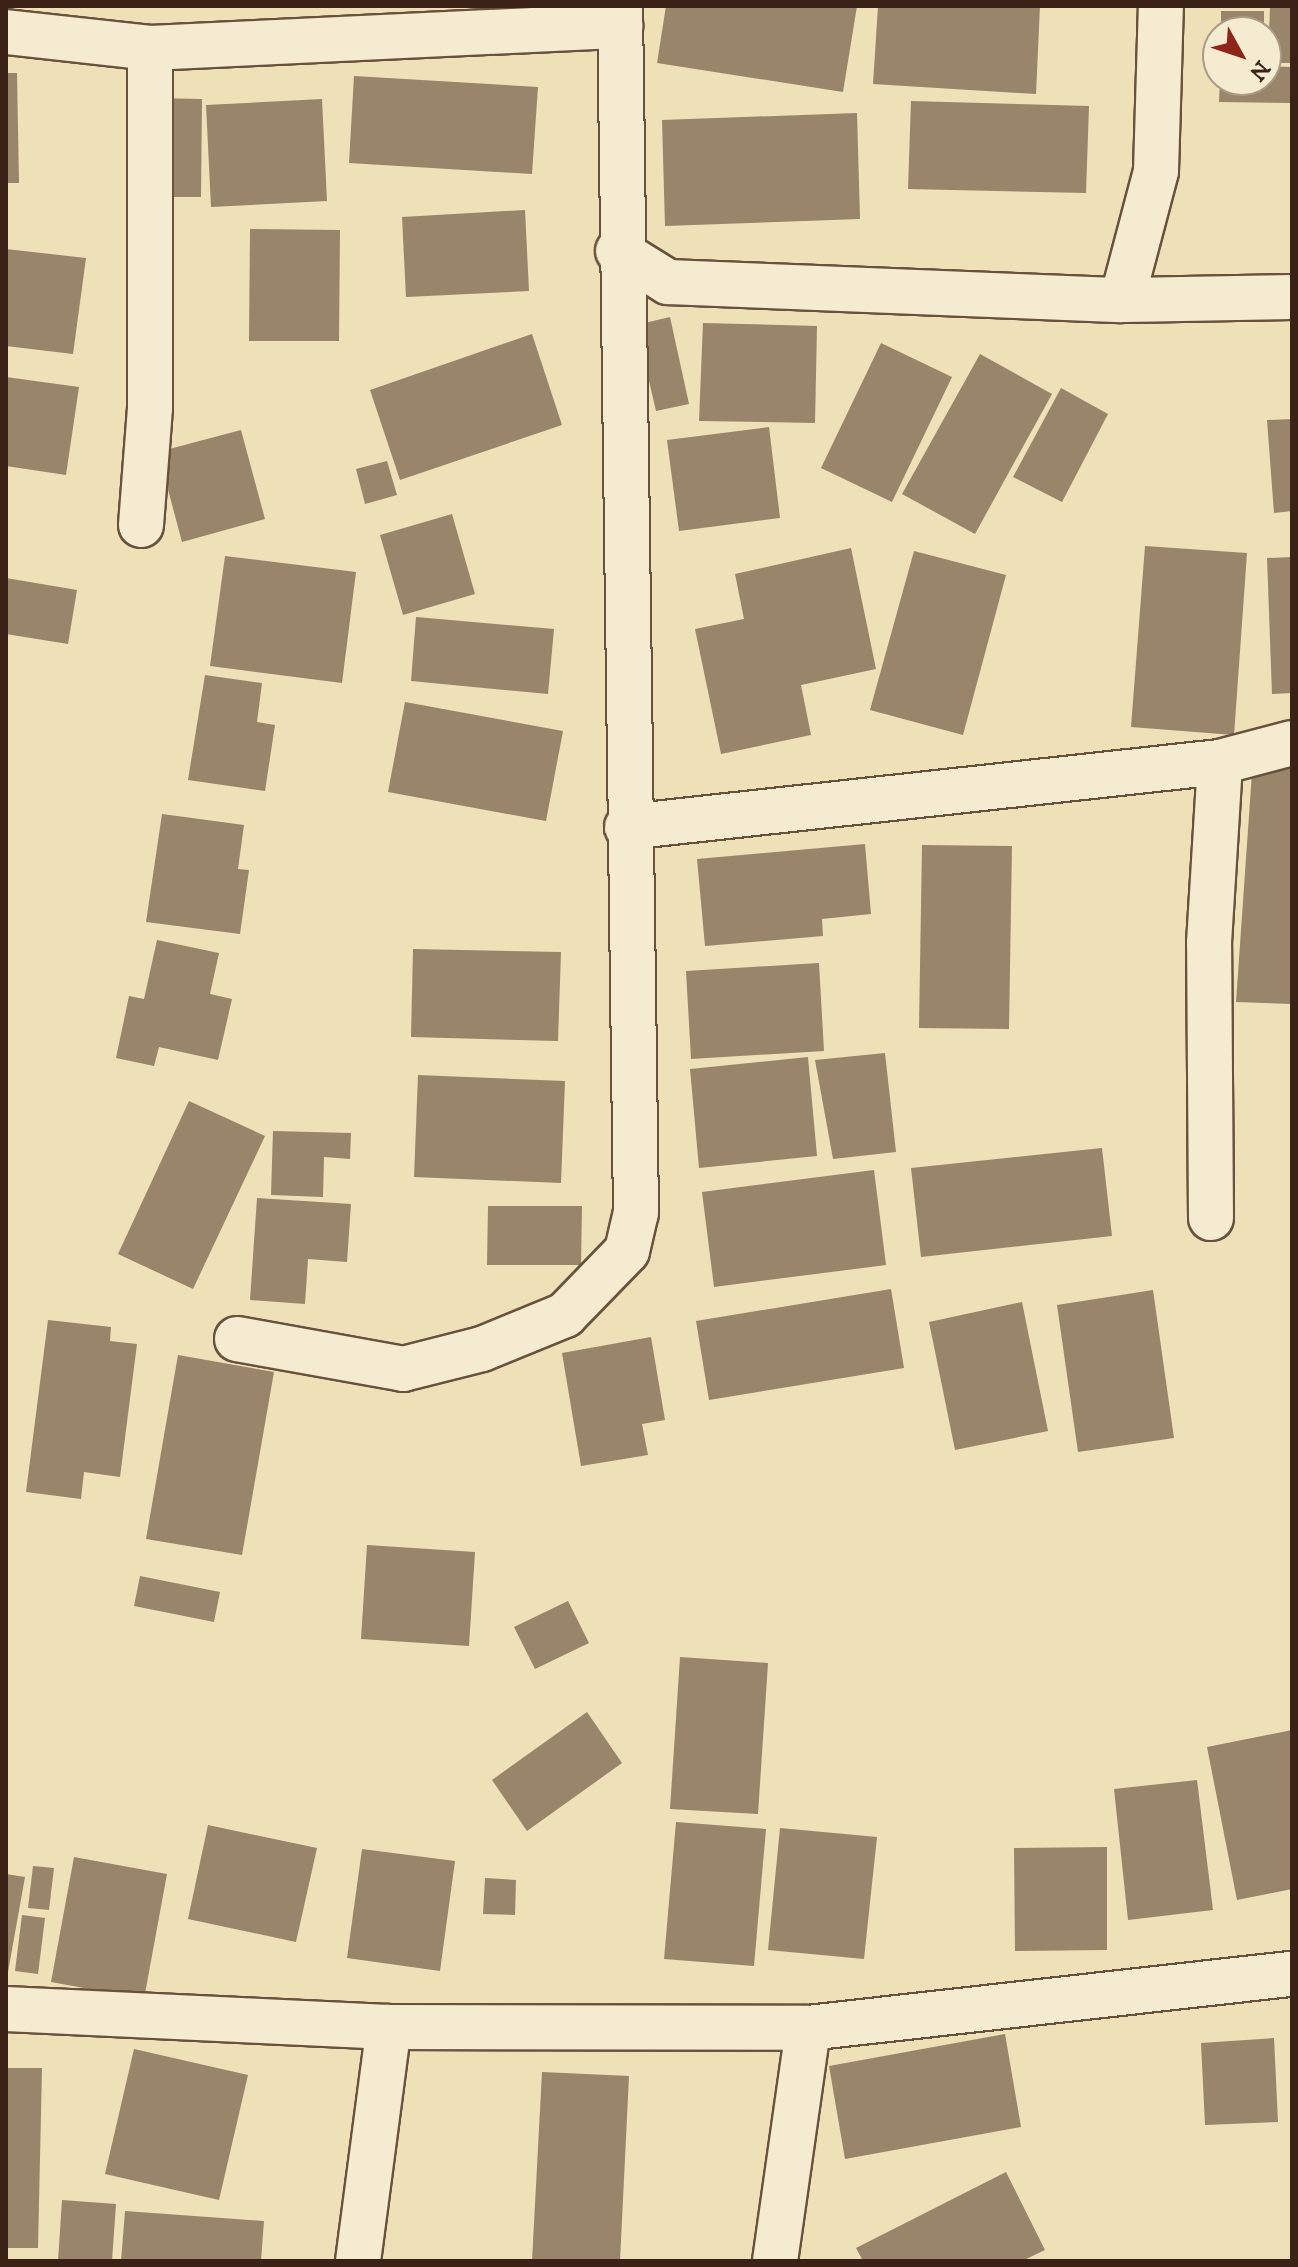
<!DOCTYPE html>
<style>
body{margin:0}
#map{position:relative;width:1298px;height:2267px;overflow:hidden;background:#eee0b7;font-family:"IM FELL DW Pica",serif}
div>[style]{position:absolute}
.building>*{inset:0;background:#98856a}
.roads{filter:drop-shadow(2px 0 #68523e) drop-shadow(-2px 0 #68523e) drop-shadow(0 2px #68523e) drop-shadow(0 -2px #68523e)}
.minor>*{height:44px;margin:-22px;padding:0 22px;transform-origin:22px;border-radius:22px;background:#f4ebd0}
span{translate:-50% -50%;white-space:nowrap;text-align:center;line-height:1.15;-webkit-text-stroke:7px #f4ebd0;paint-order:stroke}
.frame{position:absolute;inset:0;border:8px solid #3b2216;pointer-events:none}
.north{position:absolute;left:1202px;top:16px;width:80px;height:80px;box-sizing:border-box;background:#f4ebd0;border:2px solid #aa9b86;border-radius:50%;rotate:130deg;font-size:22px;font-weight:700;line-height:32px;text-align:center;color:#3b2216}
.north::after{content:'';display:block;margin:auto;width:28px;height:36px;background:#8f2418;clip-path:polygon(50% 0,100% 100%,50% 72%,0 100%)}
</style>
<div id="map">
<div class="building">
<i style="clip-path:polygon(666px 6px,857px 6px,843px 92px,657px 63px)"></i>
<i style="clip-path:polygon(878px 6px,1040px 6px,1036px 94px,873px 84px)"></i>
<i style="clip-path:polygon(1270px 7px,1292px 7px,1292px 63px,1268px 63px)"></i>
<i style="clip-path:polygon(1221px 11px,1264px 11px,1264px 32px,1221px 32px)"></i>
<i style="clip-path:polygon(1266px 66px,1292px 67px,1292px 103px,1219px 102px,1220px 80px,1266px 80px)"></i>
<i style="clip-path:polygon(6px 73px,17px 73px,19px 183px,6px 183px)"></i>
<i style="clip-path:polygon(354px 76px,538px 87px,532px 174px,349px 163px)"></i>
<i style="clip-path:polygon(155px 98px,202px 99px,201px 197px,154px 197px)"></i>
<i style="clip-path:polygon(322px 99px,327px 201px,211px 207px,206px 105px)"></i>
<i style="clip-path:polygon(911px 101px,1089px 106px,1086px 193px,908px 189px)"></i>
<i style="clip-path:polygon(857px 113px,860px 219px,665px 226px,662px 120px)"></i>
<i style="clip-path:polygon(525px 210px,529px 291px,406px 297px,402px 217px)"></i>
<i style="clip-path:polygon(250px 229px,340px 230px,339px 341px,249px 341px)"></i>
<i style="clip-path:polygon(6px 249px,86px 258px,73px 354px,6px 346px)"></i>
<i style="clip-path:polygon(670px 317px,689px 404px,656px 411px,636px 325px)"></i>
<i style="clip-path:polygon(703px 323px,817px 326px,815px 423px,699px 421px)"></i>
<i style="clip-path:polygon(532px 334px,562px 425px,400px 480px,370px 390px)"></i>
<i style="clip-path:polygon(881px 343px,952px 377px,892px 502px,821px 468px)"></i>
<i style="clip-path:polygon(980px 354px,1052px 394px,975px 534px,902px 494px)"></i>
<i style="clip-path:polygon(6px 377px,79px 387px,66px 475px,6px 466px)"></i>
<i style="clip-path:polygon(1061px 388px,1108px 414px,1062px 502px,1013px 477px)"></i>
<i style="clip-path:polygon(1292px 419px,1292px 511px,1274px 513px,1267px 420px)"></i>
<i style="clip-path:polygon(769px 427px,780px 518px,679px 531px,667px 440px)"></i>
<i style="clip-path:polygon(241px 430px,265px 519px,182px 542px,158px 452px)"></i>
<i style="clip-path:polygon(387px 461px,397px 495px,365px 504px,356px 469px)"></i>
<i style="clip-path:polygon(452px 514px,475px 594px,403px 615px,380px 535px)"></i>
<i style="clip-path:polygon(1145px 546px,1247px 553px,1234px 735px,1131px 727px)"></i>
<i style="clip-path:polygon(851px 548px,876px 669px,801px 685px,811px 735px,721px 754px,695px 629px,744px 619px,735px 574px)"></i>
<i style="clip-path:polygon(914px 551px,1006px 575px,963px 735px,870px 710px)"></i>
<i style="clip-path:polygon(225px 556px,356px 572px,342px 683px,210px 666px)"></i>
<i style="clip-path:polygon(1292px 557px,1292px 693px,1272px 694px,1267px 558px)"></i>
<i style="clip-path:polygon(6px 578px,77px 590px,68px 644px,6px 634px)"></i>
<i style="clip-path:polygon(416px 617px,554px 629px,548px 694px,411px 681px)"></i>
<i style="clip-path:polygon(205px 675px,262px 683px,257px 722px,275px 725px,265px 791px,188px 780px)"></i>
<i style="clip-path:polygon(405px 702px,563px 731px,546px 821px,388px 792px)"></i>
<i style="clip-path:polygon(1253px 758px,1292px 759px,1292px 1004px,1236px 1002px)"></i>
<i style="clip-path:polygon(162px 814px,244px 825px,238px 869px,249px 870px,240px 934px,146px 922px)"></i>
<i style="clip-path:polygon(865px 844px,871px 914px,822px 919px,823px 936px,705px 946px,697px 859px)"></i>
<i style="clip-path:polygon(922px 845px,1012px 846px,1009px 1029px,919px 1028px)"></i>
<i style="clip-path:polygon(157px 940px,219px 953px,210px 994px,232px 999px,218px 1060px,159px 1047px,154px 1066px,116px 1058px,129px 996px,144px 999px)"></i>
<i style="clip-path:polygon(413px 949px,561px 952px,558px 1041px,411px 1037px)"></i>
<i style="clip-path:polygon(819px 963px,824px 1051px,691px 1059px,686px 971px)"></i>
<i style="clip-path:polygon(885px 1053px,896px 1152px,833px 1159px,815px 1060px)"></i>
<i style="clip-path:polygon(808px 1057px,817px 1156px,699px 1168px,690px 1069px)"></i>
<i style="clip-path:polygon(418px 1075px,565px 1081px,561px 1183px,414px 1177px)"></i>
<i style="clip-path:polygon(189px 1101px,265px 1136px,193px 1289px,118px 1254px)"></i>
<i style="clip-path:polygon(273px 1131px,351px 1133px,350px 1159px,324px 1157px,323px 1197px,271px 1195px)"></i>
<i style="clip-path:polygon(1102px 1148px,1112px 1236px,921px 1257px,911px 1168px)"></i>
<i style="clip-path:polygon(874px 1170px,886px 1265px,714px 1287px,702px 1192px)"></i>
<i style="clip-path:polygon(257px 1198px,351px 1204px,347px 1262px,308px 1259px,305px 1304px,250px 1300px)"></i>
<i style="clip-path:polygon(488px 1206px,582px 1206px,581px 1265px,487px 1265px)"></i>
<i style="clip-path:polygon(891px 1289px,904px 1368px,709px 1400px,696px 1321px)"></i>
<i style="clip-path:polygon(1153px 1290px,1174px 1438px,1078px 1452px,1057px 1305px)"></i>
<i style="clip-path:polygon(1022px 1302px,1048px 1431px,955px 1450px,929px 1322px)"></i>
<i style="clip-path:polygon(48px 1320px,111px 1327px,110px 1341px,137px 1344px,120px 1477px,84px 1472px,81px 1499px,26px 1492px)"></i>
<i style="clip-path:polygon(651px 1337px,665px 1420px,642px 1424px,648px 1455px,581px 1466px,562px 1353px)"></i>
<i style="clip-path:polygon(178px 1355px,274px 1372px,242px 1555px,146px 1539px)"></i>
<i style="clip-path:polygon(367px 1545px,475px 1552px,469px 1646px,361px 1639px)"></i>
<i style="clip-path:polygon(140px 1576px,220px 1592px,214px 1622px,134px 1606px)"></i>
<i style="clip-path:polygon(568px 1601px,589px 1643px,535px 1669px,514px 1627px)"></i>
<i style="clip-path:polygon(680px 1657px,768px 1663px,758px 1814px,670px 1809px)"></i>
<i style="clip-path:polygon(587px 1712px,622px 1763px,527px 1831px,492px 1780px)"></i>
<i style="clip-path:polygon(1292px 1730px,1292px 1889px,1237px 1900px,1207px 1747px)"></i>
<i style="clip-path:polygon(1197px 1780px,1213px 1910px,1128px 1920px,1114px 1789px)"></i>
<i style="clip-path:polygon(676px 1822px,766px 1829px,754px 1966px,664px 1959px)"></i>
<i style="clip-path:polygon(208px 1825px,317px 1848px,296px 1942px,188px 1919px)"></i>
<i style="clip-path:polygon(780px 1828px,877px 1837px,864px 1959px,768px 1950px)"></i>
<i style="clip-path:polygon(1107px 1847px,1107px 1950px,1015px 1951px,1014px 1848px)"></i>
<i style="clip-path:polygon(362px 1849px,455px 1861px,440px 1971px,347px 1958px)"></i>
<i style="clip-path:polygon(74px 1857px,167px 1874px,144px 1999px,51px 1982px)"></i>
<i style="clip-path:polygon(33px 1866px,54px 1868px,49px 1910px,28px 1908px)"></i>
<i style="clip-path:polygon(6px 1874px,25px 1877px,8px 1972px,6px 1972px)"></i>
<i style="clip-path:polygon(485px 1878px,516px 1880px,515px 1915px,483px 1914px)"></i>
<i style="clip-path:polygon(22px 1915px,45px 1918px,38px 1974px,15px 1971px)"></i>
<i style="clip-path:polygon(1005px 2034px,1021px 2127px,845px 2159px,829px 2066px)"></i>
<i style="clip-path:polygon(1274px 2038px,1278px 2122px,1205px 2125px,1201px 2043px)"></i>
<i style="clip-path:polygon(134px 2049px,248px 2075px,219px 2200px,105px 2174px)"></i>
<i style="clip-path:polygon(6px 2068px,42px 2068px,38px 2248px,6px 2248px)"></i>
<i style="clip-path:polygon(542px 2072px,629px 2076px,620px 2261px,532px 2261px)"></i>
<i style="clip-path:polygon(1006px 2172px,1045px 2250px,1022px 2261px,863px 2261px,856px 2248px)"></i>
<i style="clip-path:polygon(62px 2200px,116px 2204px,112px 2261px,58px 2261px)"></i>
<i style="clip-path:polygon(125px 2211px,264px 2221px,261px 2261px,121px 2261px)"></i>
</div>
<div class="roads">
<div class="minor">
<i style="left:6px;top:32px;width:145px;rotate:6.3deg"></i>
<i style="left:150px;top:48px;width:471px;rotate:-2.7deg"></i>
<i style="left:618px;top:251px;width:59px;rotate:31.8deg"></i>
<i style="left:668px;top:282px;width:454px;rotate:2.3deg"></i>
<i style="left:1122px;top:300px;width:170px;rotate:-1deg"></i>
<i style="left:1122px;top:300px;width:133px;rotate:-75.2deg"></i>
<i style="left:1156px;top:171px;width:165px;rotate:-88.3deg"></i>
<i style="left:141px;top:525px;width:117px;rotate:-85.6deg"></i>
<i style="left:150px;top:408px;width:360px;rotate:-90deg"></i>
<i style="left:627px;top:827px;width:597px;rotate:-6.26deg"></i>
<i style="left:1220px;top:762px;width:74px;rotate:-14.8deg"></i>
<i style="left:1211px;top:1218px;width:275px;rotate:-90.4deg"></i>
<i style="left:1209px;top:943px;width:181px;rotate:-86.5deg"></i>
<i style="left:237px;top:1339px;width:169px;rotate:10.2deg"></i>
<i style="left:403px;top:1369px;width:81px;rotate:-14.2deg"></i>
<i style="left:482px;top:1349px;width:90px;rotate:-22.3deg"></i>
<i style="left:565px;top:1315px;width:89px;rotate:-45.9deg"></i>
<i style="left:627px;top:1251px;width:39px;rotate:-77deg"></i>
<i style="left:636px;top:1213px;width:1207px;rotate:-90.76deg"></i>
<i style="left:6px;top:2009px;width:383px;rotate:2.7deg"></i>
<i style="left:389px;top:2027px;width:419px;rotate:0.1deg"></i>
<i style="left:808px;top:2028px;width:487px;rotate:-6.4deg"></i>
<i style="left:358px;top:2261px;width:236px;rotate:-82.5deg"></i>
<i style="left:775px;top:2261px;width:235px;rotate:-81.9deg"></i>
</div>
</div>
<div class="frame"></div>
<div class="north">N</div>
</div>
